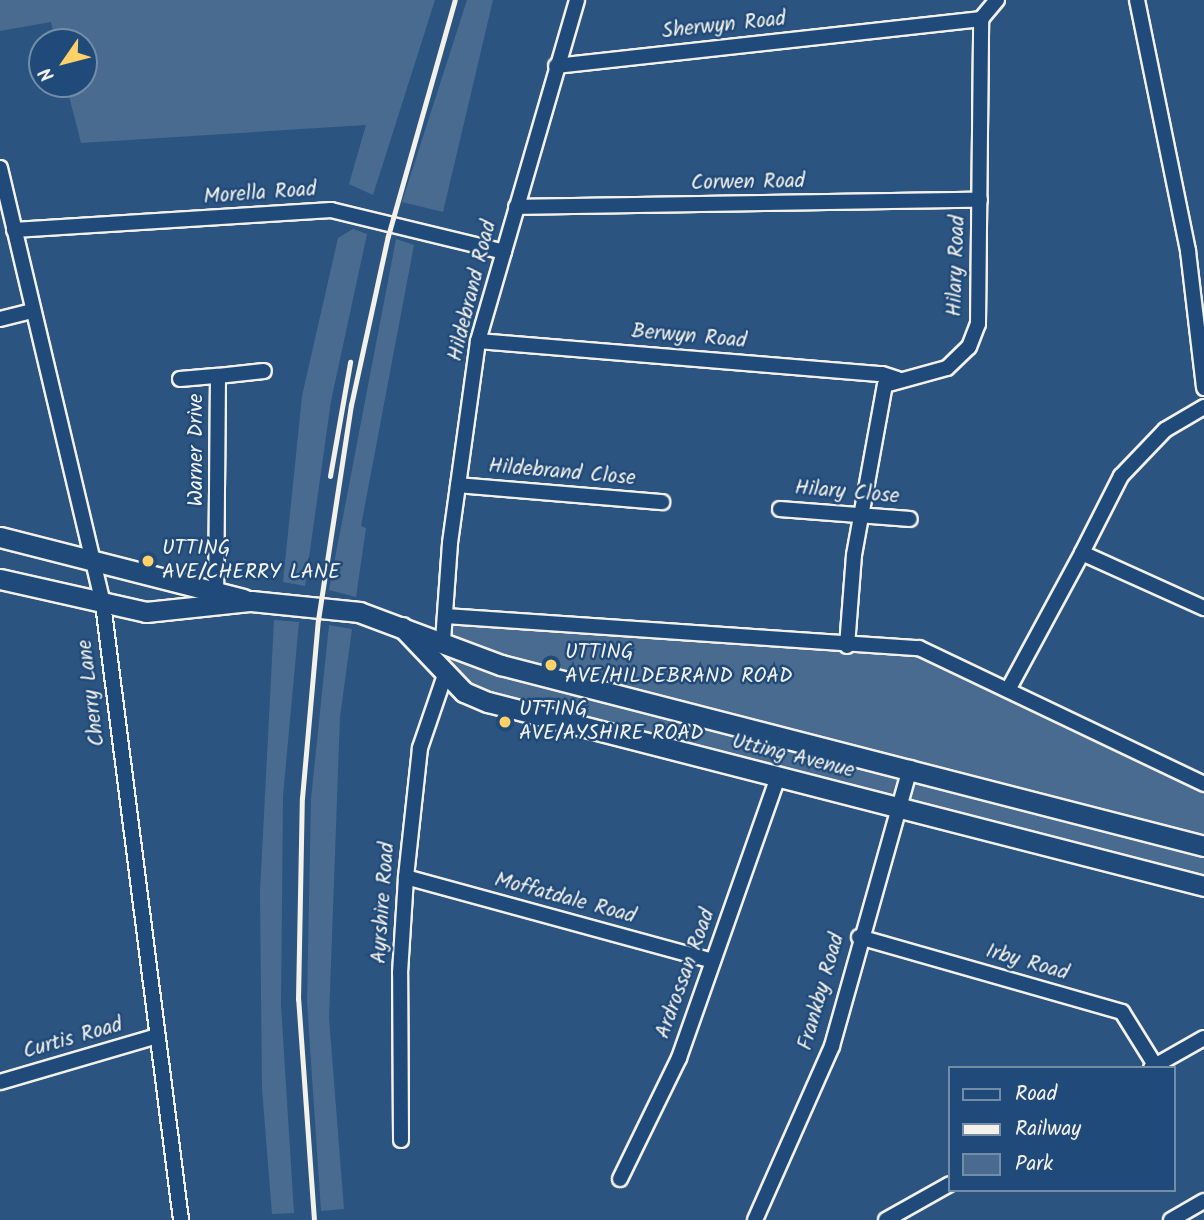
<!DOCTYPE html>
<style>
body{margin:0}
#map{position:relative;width:1204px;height:1220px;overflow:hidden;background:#2c5481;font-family:Kalam,sans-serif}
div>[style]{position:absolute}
.green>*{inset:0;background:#496b90}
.roads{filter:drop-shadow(2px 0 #f4f1e8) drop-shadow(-2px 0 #f4f1e8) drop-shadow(0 2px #f4f1e8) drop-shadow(0 -2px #f4f1e8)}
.street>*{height:14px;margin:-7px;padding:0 7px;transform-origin:7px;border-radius:7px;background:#1f4a7a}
.secondary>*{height:19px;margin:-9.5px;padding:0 9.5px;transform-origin:9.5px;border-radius:9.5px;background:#1f4a7a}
.rail>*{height:5px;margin:-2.5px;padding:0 2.5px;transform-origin:2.5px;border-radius:2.5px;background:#f4f1e8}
.dots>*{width:19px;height:19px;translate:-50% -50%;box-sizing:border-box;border:4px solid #1f4a7a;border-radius:50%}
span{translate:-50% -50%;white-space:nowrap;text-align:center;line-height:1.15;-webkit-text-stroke:5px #1f4a7a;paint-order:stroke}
.street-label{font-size:21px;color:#f4f1e8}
.poi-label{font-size:21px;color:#f4f1e8}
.left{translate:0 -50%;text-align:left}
.legend{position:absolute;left:948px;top:1066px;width:228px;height:126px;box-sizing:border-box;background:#1f4a7a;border:2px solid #748da6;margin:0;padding:9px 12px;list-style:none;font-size:21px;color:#f4f1e8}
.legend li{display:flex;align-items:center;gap:14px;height:35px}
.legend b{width:35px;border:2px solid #748da6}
.north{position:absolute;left:28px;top:28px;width:70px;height:70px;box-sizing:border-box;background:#1f4a7a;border:2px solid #748da6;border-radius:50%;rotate:235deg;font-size:19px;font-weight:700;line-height:28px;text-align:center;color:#f4f1e8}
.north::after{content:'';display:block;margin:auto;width:24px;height:32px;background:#ffd166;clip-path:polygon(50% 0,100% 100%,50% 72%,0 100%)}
</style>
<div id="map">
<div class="green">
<i style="clip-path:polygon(0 0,435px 0,373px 195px,349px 184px,366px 125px,81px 143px,66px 84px,84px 84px,84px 42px,56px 42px,51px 22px,0 31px)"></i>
<i style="clip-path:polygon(467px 0,493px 0,443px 212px,402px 202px)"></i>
<i style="clip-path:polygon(353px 229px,367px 234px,331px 401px,305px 586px,283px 582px,302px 396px,338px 238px)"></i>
<i style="clip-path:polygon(396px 239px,414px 245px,361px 526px,366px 528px,356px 597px,329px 590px)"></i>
<i style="clip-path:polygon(445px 616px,919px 648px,1204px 784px,1204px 886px,488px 702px,432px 659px)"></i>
<i style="clip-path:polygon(274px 620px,299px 622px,283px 796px,281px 1005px,294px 1213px,272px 1214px,262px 1089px,260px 892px)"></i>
<i style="clip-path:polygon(329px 625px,352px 629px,340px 717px,329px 1018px,344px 1209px,321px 1211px,307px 1002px,311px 799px)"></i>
</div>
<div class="roads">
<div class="street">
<i style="left:1137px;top:0;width:256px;rotate:78.5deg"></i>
<i style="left:1188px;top:251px;width:138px;rotate:83.3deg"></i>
<i style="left:556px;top:66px;width:428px;rotate:-6.3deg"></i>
<i style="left:0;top:168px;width:448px;rotate:76.7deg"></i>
<i style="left:103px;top:604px;width:621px;rotate:82.78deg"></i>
<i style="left:516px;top:207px;width:464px;rotate:-0.9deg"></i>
<i style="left:14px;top:230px;width:318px;rotate:-3.6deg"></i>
<i style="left:331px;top:210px;width:178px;rotate:13.6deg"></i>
<i style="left:0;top:319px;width:34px;rotate:-14deg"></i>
<i style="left:478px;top:341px;width:405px;rotate:4.7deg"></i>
<i style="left:882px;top:374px;width:16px;rotate:18deg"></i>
<i style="left:218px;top:376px;width:46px;rotate:-6.2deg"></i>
<i style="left:180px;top:379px;width:38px;rotate:-5deg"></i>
<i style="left:218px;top:376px;width:224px;rotate:90.5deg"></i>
<i style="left:1204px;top:407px;width:45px;rotate:149.5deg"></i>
<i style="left:1165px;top:430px;width:64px;rotate:133.7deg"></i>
<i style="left:1121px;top:476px;width:86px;rotate:116.9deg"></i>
<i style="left:1082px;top:553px;width:134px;rotate:24.3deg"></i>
<i style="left:458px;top:485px;width:205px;rotate:4.8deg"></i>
<i style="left:780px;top:509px;width:130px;rotate:4.4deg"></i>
<i style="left:445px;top:616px;width:475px;rotate:3.9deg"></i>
<i style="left:919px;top:648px;width:316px;rotate:25.5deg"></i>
<i style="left:443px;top:641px;width:98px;rotate:-85.9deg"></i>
<i style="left:450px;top:543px;width:204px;rotate:-82.1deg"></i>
<i style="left:478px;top:341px;width:355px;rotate:-73.8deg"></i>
<i style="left:847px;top:646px;width:91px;rotate:-85.6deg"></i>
<i style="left:854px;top:555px;width:173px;rotate:-79.7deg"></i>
<i style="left:885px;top:385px;width:64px;rotate:-15.3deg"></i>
<i style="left:947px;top:368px;width:30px;rotate:-44deg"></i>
<i style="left:969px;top:347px;width:25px;rotate:-69deg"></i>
<i style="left:978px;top:324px;width:305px;rotate:-89.4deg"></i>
<i style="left:981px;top:19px;width:25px;rotate:-50deg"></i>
<i style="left:1008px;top:690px;width:156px;rotate:-61.6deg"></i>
<i style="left:406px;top:877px;width:318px;rotate:15.3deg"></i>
<i style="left:859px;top:937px;width:273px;rotate:15.9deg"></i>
<i style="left:1122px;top:1012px;width:62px;rotate:58.1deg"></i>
<i style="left:1151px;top:1068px;width:61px;rotate:-29.5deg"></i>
<i style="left:0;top:1082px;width:164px;rotate:-16.3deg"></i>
<i style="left:401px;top:1140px;width:167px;rotate:-90.3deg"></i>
<i style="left:400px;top:973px;width:96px;rotate:-86.4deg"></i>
<i style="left:406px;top:877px;width:130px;rotate:-83.8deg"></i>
<i style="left:420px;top:748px;width:77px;rotate:-71.1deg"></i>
<i style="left:620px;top:1179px;width:135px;rotate:-64deg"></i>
<i style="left:679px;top:1058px;width:298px;rotate:-70.6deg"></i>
<i style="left:755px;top:1220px;width:190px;rotate:-66.1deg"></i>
<i style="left:832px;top:1046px;width:289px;rotate:-74.3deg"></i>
<i style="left:886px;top:1220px;width:73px;rotate:-29.4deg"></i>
<i style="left:1171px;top:1220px;width:38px;rotate:-30deg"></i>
</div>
<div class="secondary">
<i style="left:0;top:537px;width:251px;rotate:14.3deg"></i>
<i style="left:0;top:579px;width:150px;rotate:12.7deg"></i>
<i style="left:146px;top:612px;width:106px;rotate:-6deg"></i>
<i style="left:251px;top:601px;width:109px;rotate:5.8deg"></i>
<i style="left:359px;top:612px;width:152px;rotate:20.5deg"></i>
<i style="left:501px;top:665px;width:726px;rotate:14.44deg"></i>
<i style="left:402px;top:627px;width:90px;rotate:46.4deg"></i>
<i style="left:464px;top:692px;width:26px;rotate:23deg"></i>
<i style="left:488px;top:702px;width:739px;rotate:14.41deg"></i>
</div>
</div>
<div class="rail">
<i style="left:330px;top:476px;width:116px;rotate:-80deg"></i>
<i style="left:314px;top:1220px;width:222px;rotate:-94.1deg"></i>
<i style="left:298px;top:999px;width:201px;rotate:-88.9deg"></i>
<i style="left:302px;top:798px;width:179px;rotate:-84.9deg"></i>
<i style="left:318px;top:620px;width:218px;rotate:-81.3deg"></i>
<i style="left:351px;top:405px;width:173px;rotate:-77.7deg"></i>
<i style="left:388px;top:236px;width:245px;rotate:-74.2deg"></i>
</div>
<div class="dots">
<i style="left:148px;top:561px;background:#ffd166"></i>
<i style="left:551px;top:665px;background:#ffd166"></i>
<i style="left:505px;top:722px;background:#ffd166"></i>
</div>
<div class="street-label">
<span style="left:724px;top:26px;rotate:-6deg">Sherwyn Road</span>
<span style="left:748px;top:183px;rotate:-1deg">Corwen Road</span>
<span style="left:260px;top:194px;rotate:-4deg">Morella Road</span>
<span style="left:957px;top:266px;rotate:-88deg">Hilary Road</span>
<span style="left:473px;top:291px;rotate:-76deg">Hildebrand Road</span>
<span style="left:689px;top:337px;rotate:5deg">Berwyn Road</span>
<span style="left:197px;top:450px;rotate:-90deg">Warner Drive</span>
<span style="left:562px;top:473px;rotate:5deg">Hildebrand Close</span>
<span style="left:847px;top:493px;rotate:5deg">Hilary Close</span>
<span style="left:92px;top:693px;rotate:-97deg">Cherry Lane</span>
<span style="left:793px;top:757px;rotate:14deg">Utting Avenue</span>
<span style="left:565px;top:899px;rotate:15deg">Moffatdale Road</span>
<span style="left:384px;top:903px;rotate:-86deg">Ayrshire Road</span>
<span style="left:1027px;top:963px;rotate:16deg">Irby Road</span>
<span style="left:686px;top:974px;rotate:-70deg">Ardrossan Road</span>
<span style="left:822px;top:992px;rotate:-74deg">Frankby Road</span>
<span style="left:73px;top:1039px;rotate:-16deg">Curtis Road</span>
</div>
<div class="poi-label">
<span class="left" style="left:162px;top:561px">UTTING<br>AVE/CHERRY LANE</span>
<span class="left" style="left:565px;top:665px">UTTING<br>AVE/HILDEBRAND ROAD</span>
<span class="left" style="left:519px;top:722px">UTTING<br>AVE/AYSHIRE ROAD</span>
</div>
<ul class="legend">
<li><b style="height:9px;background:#1f4a7a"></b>Road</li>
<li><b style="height:9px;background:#f4f1e8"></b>Railway</li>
<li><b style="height:19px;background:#496b90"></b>Park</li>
</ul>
<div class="north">N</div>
</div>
